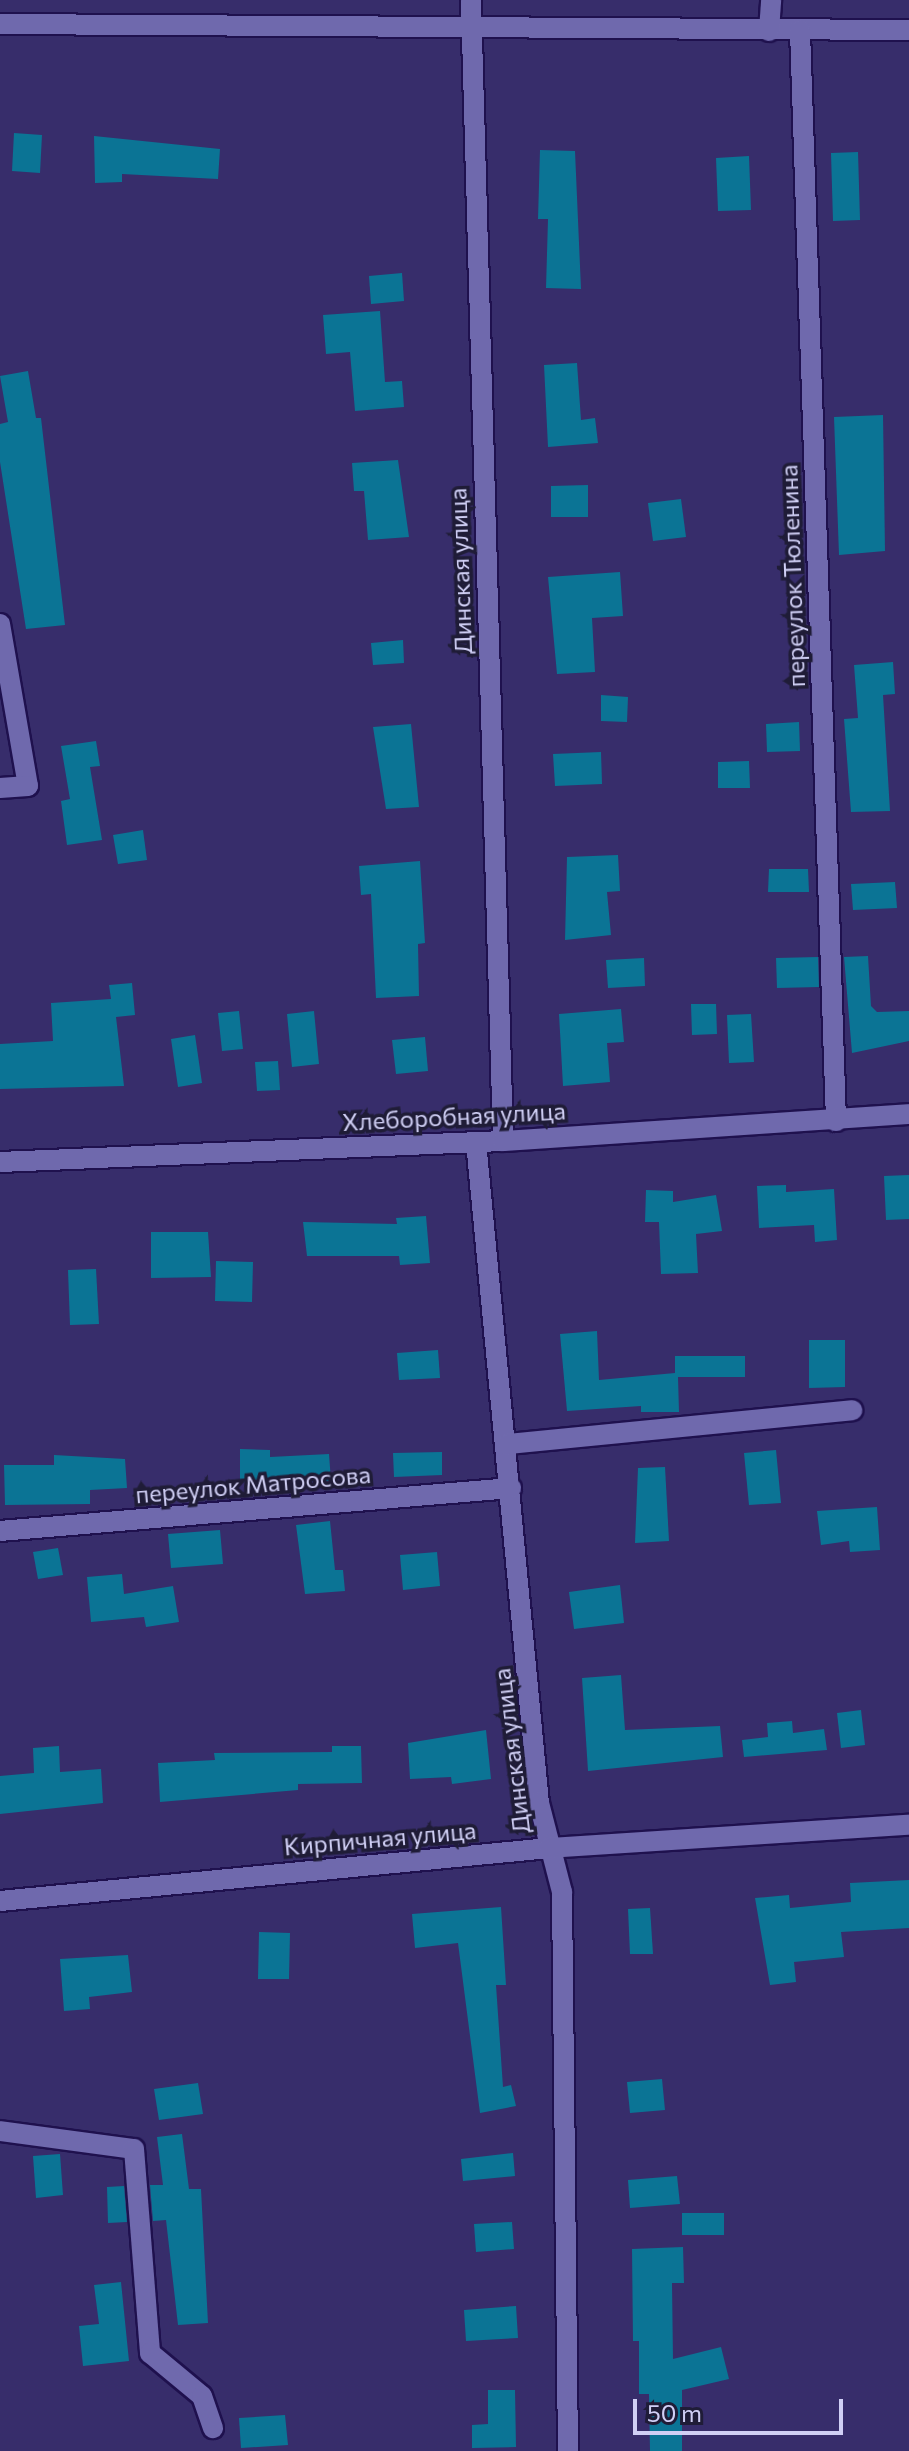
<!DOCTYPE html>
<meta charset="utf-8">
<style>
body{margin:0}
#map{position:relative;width:909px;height:2451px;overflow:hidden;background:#372d6b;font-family:Commissioner,sans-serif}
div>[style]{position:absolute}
.building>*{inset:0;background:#0b7495}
.roads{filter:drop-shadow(2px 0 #1f114e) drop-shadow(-2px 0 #1f114e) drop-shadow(0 2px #1f114e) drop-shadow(0 -2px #1f114e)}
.street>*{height:20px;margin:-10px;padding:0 10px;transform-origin:10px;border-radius:10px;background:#6f69ad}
span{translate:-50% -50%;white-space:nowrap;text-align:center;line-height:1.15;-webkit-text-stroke:7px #1f1c37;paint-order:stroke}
.street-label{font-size:24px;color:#d0cff5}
.scale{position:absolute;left:633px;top:2399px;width:210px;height:36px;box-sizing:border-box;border:4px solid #d0cff5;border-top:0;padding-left:10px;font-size:24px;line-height:28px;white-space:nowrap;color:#d0cff5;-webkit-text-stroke:6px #1f1c37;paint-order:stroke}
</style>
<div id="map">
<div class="building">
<i style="clip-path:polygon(14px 133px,42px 135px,40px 173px,12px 171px)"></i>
<i style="clip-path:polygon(94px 136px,220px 149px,218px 179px,122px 174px,122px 182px,95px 183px)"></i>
<i style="clip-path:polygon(540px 150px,575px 151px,581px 289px,546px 288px,548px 219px,538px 219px)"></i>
<i style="clip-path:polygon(858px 152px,860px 220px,833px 221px,831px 153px)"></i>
<i style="clip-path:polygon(749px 156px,751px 210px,718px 211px,716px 158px)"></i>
<i style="clip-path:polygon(402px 273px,404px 301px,371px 304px,369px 276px)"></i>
<i style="clip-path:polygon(380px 311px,385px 382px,402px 381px,404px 407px,355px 411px,350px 352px,326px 354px,323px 315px)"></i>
<i style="clip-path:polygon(577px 363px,581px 420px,595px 418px,598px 443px,548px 447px,544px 365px)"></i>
<i style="clip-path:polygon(28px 371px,36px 418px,41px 418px,65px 625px,26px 629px,0 462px,0 424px,8px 422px,0 376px)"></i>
<i style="clip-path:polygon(883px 415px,885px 551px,839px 555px,834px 417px)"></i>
<i style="clip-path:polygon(398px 460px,409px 537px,368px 540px,364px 491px,354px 491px,352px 463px)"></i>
<i style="clip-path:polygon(588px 485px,588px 517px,551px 517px,551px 486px)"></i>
<i style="clip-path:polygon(681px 499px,686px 537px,653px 541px,648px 503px)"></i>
<i style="clip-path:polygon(620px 572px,623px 616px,592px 618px,595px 672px,557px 674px,548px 577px)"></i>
<i style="clip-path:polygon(403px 640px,404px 663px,373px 665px,371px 643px)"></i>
<i style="clip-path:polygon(893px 662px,895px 694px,883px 695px,890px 811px,851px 812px,844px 719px,858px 718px,854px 665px)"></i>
<i style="clip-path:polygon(601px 695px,628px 697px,627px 722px,601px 721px)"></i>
<i style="clip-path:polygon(799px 722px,800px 751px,767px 752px,766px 724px)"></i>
<i style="clip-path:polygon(411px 724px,419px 807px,386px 809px,373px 727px)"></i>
<i style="clip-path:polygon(96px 741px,100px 766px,90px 767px,102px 840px,67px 845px,61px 801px,70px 799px,61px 746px)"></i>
<i style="clip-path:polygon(601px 752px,602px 784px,555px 786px,553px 754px)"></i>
<i style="clip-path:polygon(749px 761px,750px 788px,718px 788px,718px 762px)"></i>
<i style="clip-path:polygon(143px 830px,147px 860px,118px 864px,113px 835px)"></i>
<i style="clip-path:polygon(618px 855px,620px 891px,607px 892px,611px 935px,565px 940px,567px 857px)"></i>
<i style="clip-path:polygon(420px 861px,425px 943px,418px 944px,419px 996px,376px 998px,371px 894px,361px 895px,359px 866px)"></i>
<i style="clip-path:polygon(769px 869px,808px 869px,809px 892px,768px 892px)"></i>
<i style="clip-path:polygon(895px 882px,897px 908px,853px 910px,851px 884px)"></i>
<i style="clip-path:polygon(868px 956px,871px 1006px,877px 1012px,909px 1011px,909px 1041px,852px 1053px,844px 957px)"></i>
<i style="clip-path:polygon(818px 957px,819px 987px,777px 988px,776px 958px)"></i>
<i style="clip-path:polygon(644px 958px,645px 986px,608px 988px,606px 960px)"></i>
<i style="clip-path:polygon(132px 983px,135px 1015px,116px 1017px,124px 1086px,0 1089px,0 1044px,53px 1041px,51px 1003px,111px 999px,109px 985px)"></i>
<i style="clip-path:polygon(691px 1004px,716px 1004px,717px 1034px,692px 1035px)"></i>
<i style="clip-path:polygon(621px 1009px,624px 1042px,607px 1043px,610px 1082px,563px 1086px,559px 1014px)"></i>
<i style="clip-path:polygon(239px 1011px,243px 1049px,222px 1051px,218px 1013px)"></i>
<i style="clip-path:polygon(314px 1011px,319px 1064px,292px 1067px,287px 1014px)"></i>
<i style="clip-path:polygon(751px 1014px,754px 1062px,729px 1063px,727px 1015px)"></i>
<i style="clip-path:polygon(195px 1035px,202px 1083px,178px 1087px,171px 1039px)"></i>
<i style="clip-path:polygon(425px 1037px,428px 1071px,396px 1074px,392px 1040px)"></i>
<i style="clip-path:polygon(278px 1061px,280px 1090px,257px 1091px,255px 1062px)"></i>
<i style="clip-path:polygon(909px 1175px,909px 1219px,886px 1220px,884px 1176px)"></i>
<i style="clip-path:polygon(786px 1185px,786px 1192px,834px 1189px,837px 1240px,815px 1242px,814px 1225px,759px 1228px,757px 1186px)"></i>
<i style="clip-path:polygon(646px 1190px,673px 1191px,673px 1202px,716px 1195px,722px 1231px,696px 1234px,698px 1273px,661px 1274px,659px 1222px,645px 1222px)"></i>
<i style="clip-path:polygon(426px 1216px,430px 1263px,400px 1265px,399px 1256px,307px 1256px,303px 1222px,397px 1224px,396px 1218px)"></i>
<i style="clip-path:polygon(151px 1232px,208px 1232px,211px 1277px,151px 1278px)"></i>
<i style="clip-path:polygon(216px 1261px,253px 1262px,252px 1302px,215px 1301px)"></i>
<i style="clip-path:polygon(96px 1269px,99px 1324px,70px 1325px,68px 1270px)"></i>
<i style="clip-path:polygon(597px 1331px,599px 1380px,675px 1373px,675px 1356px,745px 1356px,745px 1377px,678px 1377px,679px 1412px,641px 1412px,641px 1406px,567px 1411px,560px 1334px)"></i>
<i style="clip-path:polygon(809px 1340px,845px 1340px,845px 1387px,809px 1388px)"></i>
<i style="clip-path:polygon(438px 1350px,440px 1378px,399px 1380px,397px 1353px)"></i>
<i style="clip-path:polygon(240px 1449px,270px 1450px,270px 1457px,329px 1454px,331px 1481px,240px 1482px)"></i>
<i style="clip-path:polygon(776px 1450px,781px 1503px,749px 1505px,744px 1453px)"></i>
<i style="clip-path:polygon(442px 1452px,442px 1475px,394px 1477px,393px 1453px)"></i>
<i style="clip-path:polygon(54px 1455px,125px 1459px,127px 1488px,90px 1490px,90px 1504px,5px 1505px,4px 1465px,54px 1465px)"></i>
<i style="clip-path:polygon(665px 1467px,669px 1541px,635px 1543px,638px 1468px)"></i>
<i style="clip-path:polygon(877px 1507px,880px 1550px,850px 1552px,849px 1541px,821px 1545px,817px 1511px)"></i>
<i style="clip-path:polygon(330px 1521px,335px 1570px,343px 1570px,345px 1591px,305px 1594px,296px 1525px)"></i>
<i style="clip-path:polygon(220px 1530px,223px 1564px,171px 1568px,168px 1534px)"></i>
<i style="clip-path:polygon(58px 1548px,63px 1575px,38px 1579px,33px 1552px)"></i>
<i style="clip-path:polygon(437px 1552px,440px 1586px,403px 1590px,400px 1555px)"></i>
<i style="clip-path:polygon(122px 1574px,124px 1594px,173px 1586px,179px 1622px,146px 1627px,144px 1617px,91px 1622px,87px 1577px)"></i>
<i style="clip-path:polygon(620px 1585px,624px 1623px,574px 1629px,569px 1592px)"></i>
<i style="clip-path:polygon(621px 1675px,625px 1730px,720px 1726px,723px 1757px,588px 1771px,582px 1678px)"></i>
<i style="clip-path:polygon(861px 1710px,865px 1745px,841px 1748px,837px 1713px)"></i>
<i style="clip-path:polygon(792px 1721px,793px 1733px,824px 1729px,827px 1750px,744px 1757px,742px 1740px,768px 1737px,767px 1723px)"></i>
<i style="clip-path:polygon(486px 1730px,491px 1779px,452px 1784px,451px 1777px,410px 1779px,408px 1743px)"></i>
<i style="clip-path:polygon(59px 1746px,60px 1772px,101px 1769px,103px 1803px,0 1814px,0 1776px,34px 1773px,33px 1748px)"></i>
<i style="clip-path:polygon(332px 1746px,361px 1746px,362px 1783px,298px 1784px,298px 1790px,160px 1802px,158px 1763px,215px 1760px,214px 1753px,332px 1752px)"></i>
<i style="clip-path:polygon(909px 1880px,909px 1928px,841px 1932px,844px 1957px,794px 1962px,796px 1982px,770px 1985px,755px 1898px,789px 1895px,790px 1908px,851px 1902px,850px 1883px)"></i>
<i style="clip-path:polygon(501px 1907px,506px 1985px,496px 1985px,503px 2087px,511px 2085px,516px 2106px,480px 2113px,458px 1943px,415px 1948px,412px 1914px)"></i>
<i style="clip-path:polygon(650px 1908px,653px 1954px,630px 1954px,628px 1909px)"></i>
<i style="clip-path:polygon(259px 1932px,290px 1933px,289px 1979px,258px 1979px)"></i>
<i style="clip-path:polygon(128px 1955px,132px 1992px,89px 1997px,90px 2009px,64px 2011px,60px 1959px)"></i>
<i style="clip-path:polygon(662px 2079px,665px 2110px,630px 2113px,627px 2082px)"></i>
<i style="clip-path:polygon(198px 2083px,203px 2114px,159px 2120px,154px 2089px)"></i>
<i style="clip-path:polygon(182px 2134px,189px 2189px,201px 2189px,208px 2323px,178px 2325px,166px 2220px,153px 2221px,150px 2185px,163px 2185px,157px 2137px)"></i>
<i style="clip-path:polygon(513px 2153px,515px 2176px,463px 2181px,461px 2159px)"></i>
<i style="clip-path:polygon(60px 2154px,63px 2195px,36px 2198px,33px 2156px)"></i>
<i style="clip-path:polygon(677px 2176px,680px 2204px,630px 2208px,628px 2180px)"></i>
<i style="clip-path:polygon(124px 2186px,127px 2222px,108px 2223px,107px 2187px)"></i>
<i style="clip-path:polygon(682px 2213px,724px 2213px,724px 2235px,682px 2235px)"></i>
<i style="clip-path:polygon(512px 2222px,514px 2249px,476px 2252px,474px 2224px)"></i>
<i style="clip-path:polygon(683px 2247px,684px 2283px,672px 2283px,673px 2359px,721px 2347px,729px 2379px,682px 2390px,682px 2451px,650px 2451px,649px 2394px,639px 2394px,639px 2341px,633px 2341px,632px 2249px)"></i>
<i style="clip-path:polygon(121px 2282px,129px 2361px,83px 2366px,79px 2326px,99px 2324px,94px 2285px)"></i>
<i style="clip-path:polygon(516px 2306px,518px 2338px,466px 2341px,464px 2310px)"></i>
<i style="clip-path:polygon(488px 2390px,515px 2390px,516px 2447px,472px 2448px,472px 2425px,488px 2424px)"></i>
<i style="clip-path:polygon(285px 2415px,288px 2445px,241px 2448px,239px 2418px)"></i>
</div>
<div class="roads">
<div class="street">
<i style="left:471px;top:0;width:1141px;rotate:88.39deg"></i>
<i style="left:0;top:24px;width:909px;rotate:0.38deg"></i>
<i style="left:800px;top:30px;width:1092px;rotate:88.11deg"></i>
<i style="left:769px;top:31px;width:31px;rotate:-86deg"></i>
<i style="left:0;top:624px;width:164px;rotate:80.2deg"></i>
<i style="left:28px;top:786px;width:28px;rotate:176deg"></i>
<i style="left:476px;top:1142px;width:664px;rotate:84.56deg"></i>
<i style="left:539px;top:1803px;width:92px;rotate:75.5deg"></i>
<i style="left:562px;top:1892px;width:559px;rotate:89.39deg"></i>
<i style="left:0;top:1162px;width:503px;rotate:-2.39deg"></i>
<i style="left:503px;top:1141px;width:407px;rotate:-3.8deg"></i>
<i style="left:508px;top:1444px;width:346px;rotate:-5.6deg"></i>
<i style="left:0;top:1531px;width:513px;rotate:-4.81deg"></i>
<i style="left:0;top:1901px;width:552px;rotate:-5.51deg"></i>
<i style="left:549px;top:1848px;width:361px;rotate:-3.7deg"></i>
<i style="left:0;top:2131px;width:135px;rotate:7.7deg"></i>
<i style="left:134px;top:2149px;width:205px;rotate:85.5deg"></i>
<i style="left:150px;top:2353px;width:67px;rotate:39.6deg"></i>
<i style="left:202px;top:2396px;width:34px;rotate:71deg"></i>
</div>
</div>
<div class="street-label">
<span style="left:460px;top:571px;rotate:-92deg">Динская улица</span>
<span style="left:792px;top:576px;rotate:-92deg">переулок Тюленина</span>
<span style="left:454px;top:1116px;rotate:-3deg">Хлеборобная улица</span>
<span style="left:253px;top:1484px;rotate:-5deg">переулок Матросова</span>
<span style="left:511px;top:1751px;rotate:-97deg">Динская улица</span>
<span style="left:380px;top:1838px;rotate:-5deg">Кирпичная улица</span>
</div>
<div class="scale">50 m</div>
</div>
